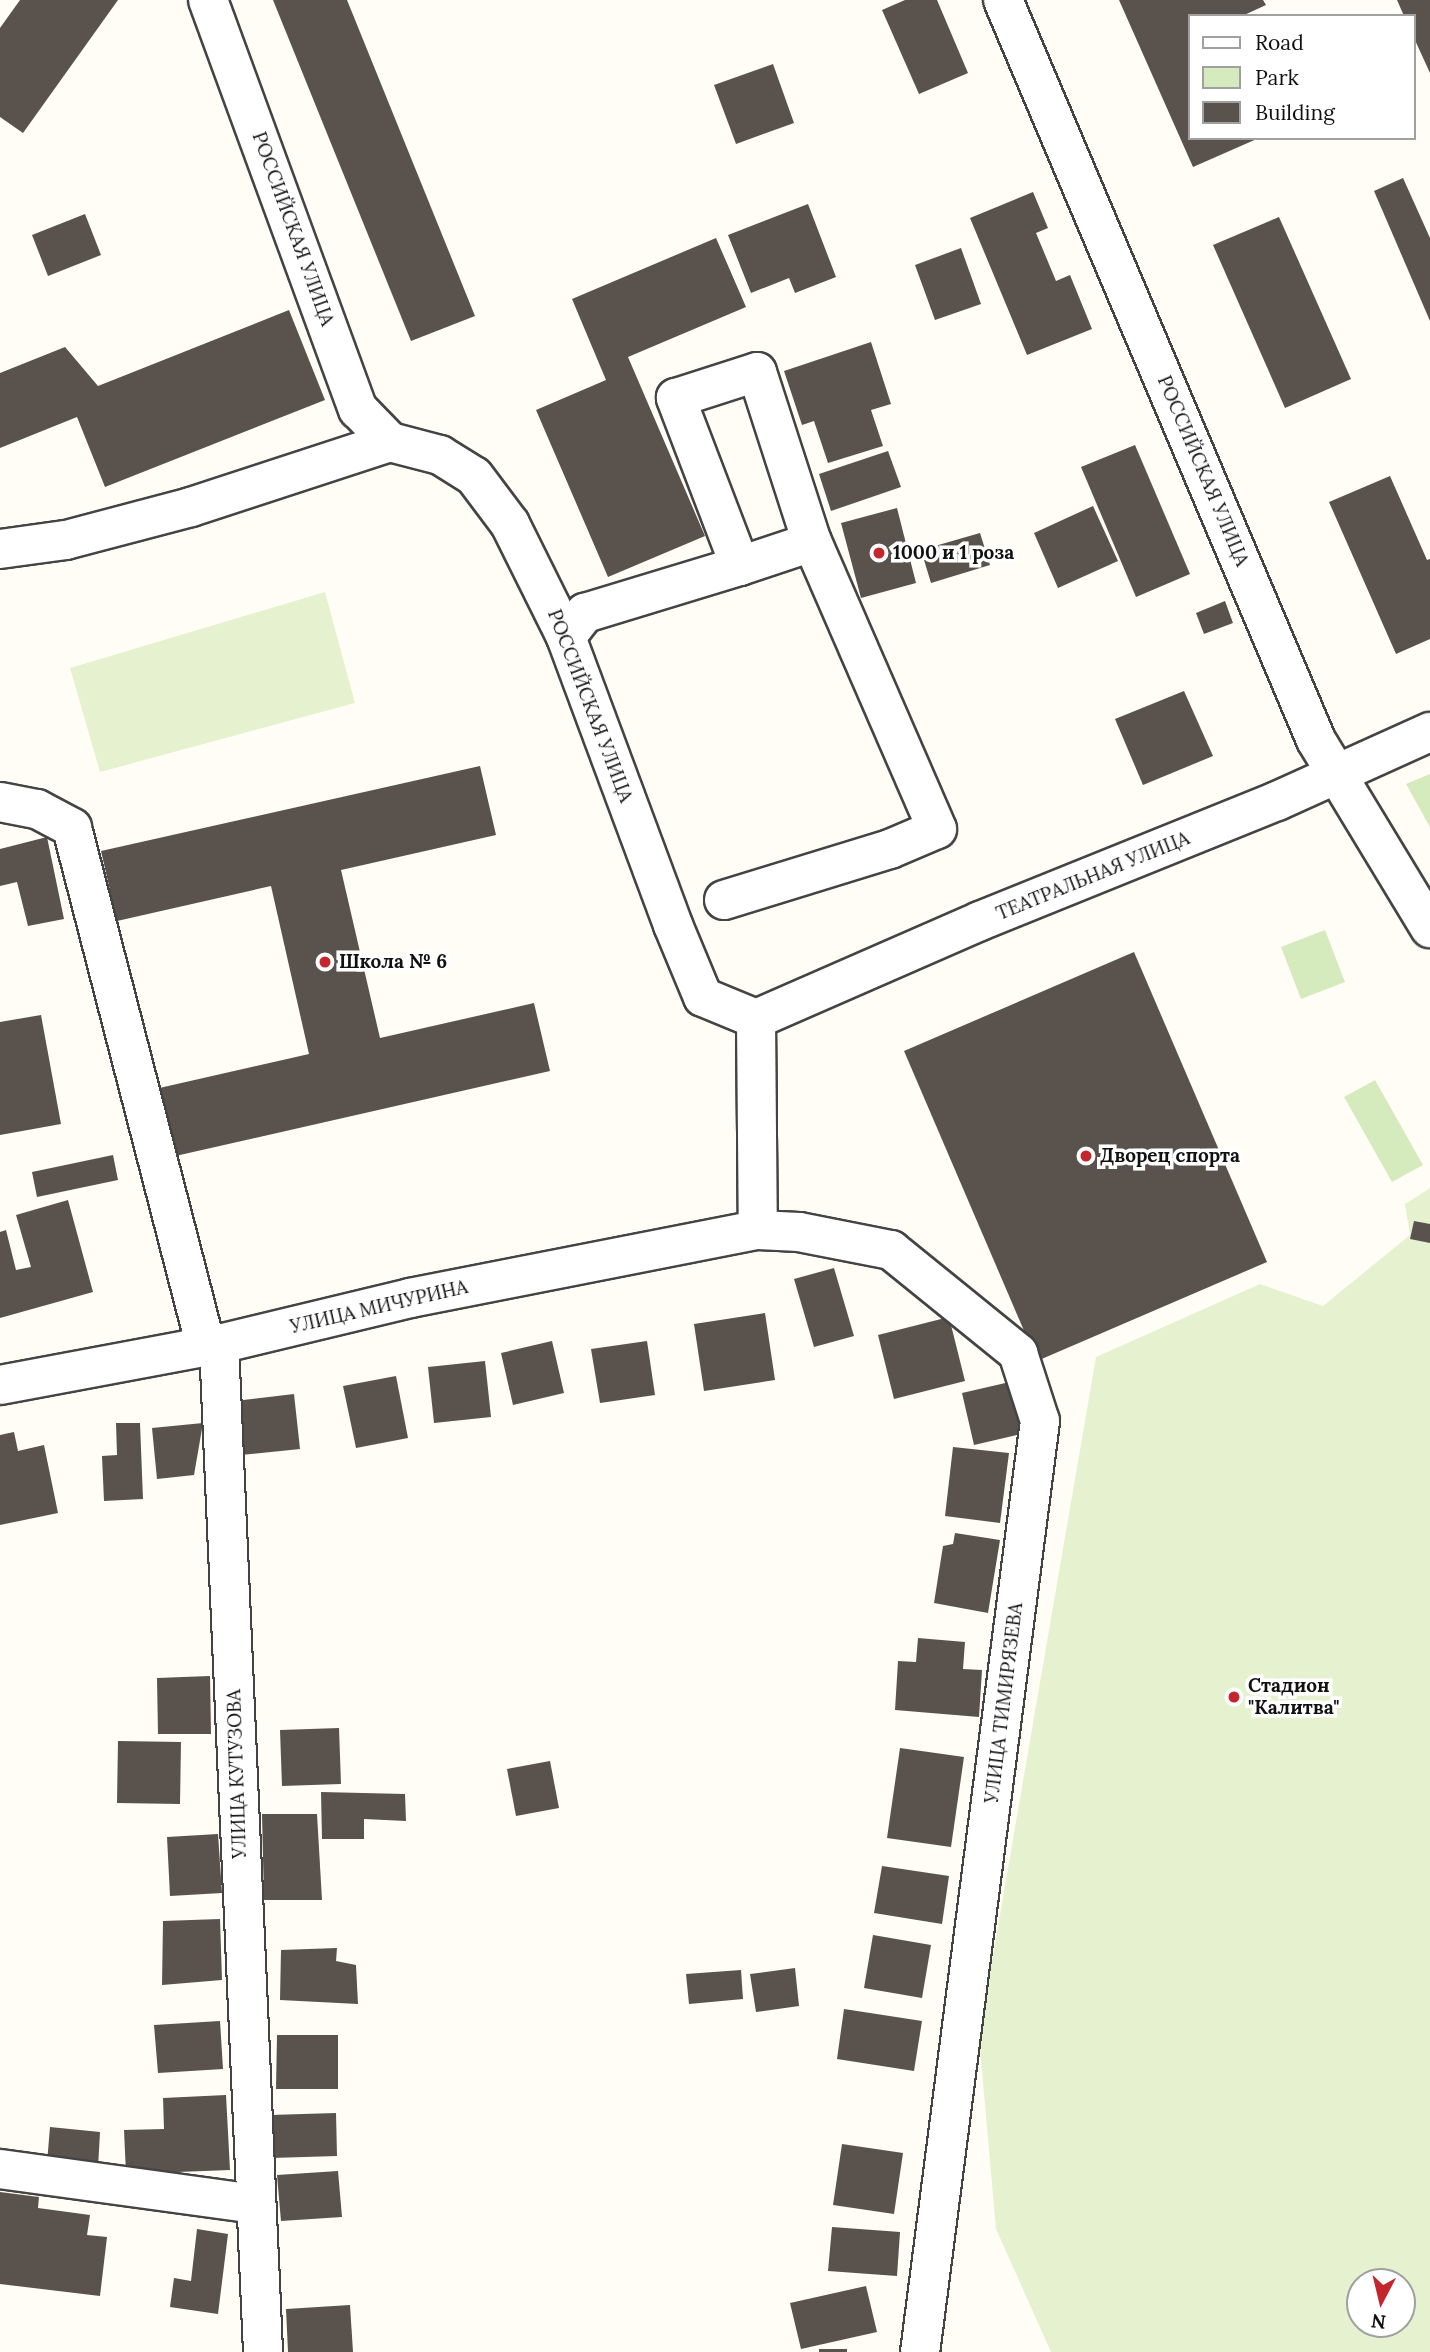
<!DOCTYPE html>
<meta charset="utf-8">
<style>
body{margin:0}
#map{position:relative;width:1430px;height:2352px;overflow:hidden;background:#fffdf5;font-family:Lora,serif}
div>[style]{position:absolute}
.green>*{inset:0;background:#d5ebbd}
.pitch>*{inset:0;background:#e6f2cf}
.building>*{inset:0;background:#5a524d}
.roads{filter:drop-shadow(2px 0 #444) drop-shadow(-2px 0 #444) drop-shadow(0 2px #444) drop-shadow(0 -2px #444)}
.minor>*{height:38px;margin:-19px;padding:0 19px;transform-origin:19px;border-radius:19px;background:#fff}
.tertiary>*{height:38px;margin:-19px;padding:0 19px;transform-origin:19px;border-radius:19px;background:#fff}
.dots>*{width:19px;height:19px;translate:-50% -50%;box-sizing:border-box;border:4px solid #fff;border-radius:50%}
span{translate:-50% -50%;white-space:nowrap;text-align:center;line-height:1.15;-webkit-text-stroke:7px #fff;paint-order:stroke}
.street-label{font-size:19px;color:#111}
.poi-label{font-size:19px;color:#111;font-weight:700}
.left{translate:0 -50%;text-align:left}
.legend{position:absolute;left:1188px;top:14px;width:228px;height:126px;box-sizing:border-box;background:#fff;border:2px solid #a0a0a0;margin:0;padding:9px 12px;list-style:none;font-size:21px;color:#111}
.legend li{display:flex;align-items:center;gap:14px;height:35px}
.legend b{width:35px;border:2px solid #a0a0a0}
.north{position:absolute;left:1346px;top:2268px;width:70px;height:70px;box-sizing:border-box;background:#fff;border:2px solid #a0a0a0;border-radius:50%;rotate:187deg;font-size:19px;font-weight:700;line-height:28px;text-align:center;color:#111}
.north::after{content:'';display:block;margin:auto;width:24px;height:32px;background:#c4262e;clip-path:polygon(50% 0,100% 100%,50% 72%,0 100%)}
</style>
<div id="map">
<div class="green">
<i style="clip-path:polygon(1430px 774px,1430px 827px,1406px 784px)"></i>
<i style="clip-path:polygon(1325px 930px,1345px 982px,1301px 999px,1281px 947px)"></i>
<i style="clip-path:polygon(1375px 1080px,1423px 1165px,1392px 1182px,1344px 1097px)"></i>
</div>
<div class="pitch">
<i style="clip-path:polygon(325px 592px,355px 703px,100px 772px,70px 668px)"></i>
<i style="clip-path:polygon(evenodd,1430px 1188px,1430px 2352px,1051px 2352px,996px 2229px,979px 2037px,1096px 1357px,1260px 1284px,1323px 1306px,1410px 1235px,1405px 1204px,1430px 1188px,1360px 2282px,1402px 2282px,1402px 2324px,1360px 2324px,1360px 2282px)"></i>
</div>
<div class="building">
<i style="clip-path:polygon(20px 0,118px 0,23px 133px,0 117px,0 28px)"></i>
<i style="clip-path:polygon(273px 0,347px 0,475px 316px,411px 341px)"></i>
<i style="clip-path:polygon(905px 0,937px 0,968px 73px,919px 94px,882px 10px)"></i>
<i style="clip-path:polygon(1119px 0,1263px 0,1266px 5px,1242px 16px,1190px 16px,1190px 138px,1259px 138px,1193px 167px)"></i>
<i style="clip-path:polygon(1397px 0,1430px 0,1430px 73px,1414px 38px,1414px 16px,1404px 16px)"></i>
<i style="clip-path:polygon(773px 64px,794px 123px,736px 144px,714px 85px)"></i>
<i style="clip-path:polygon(1403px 178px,1430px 238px,1430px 321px,1374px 191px)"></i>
<i style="clip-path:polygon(1033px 192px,1048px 228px,1036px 233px,1056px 281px,1070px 275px,1092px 329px,1027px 355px,970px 218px)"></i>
<i style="clip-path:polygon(808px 204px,836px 277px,795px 293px,789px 278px,751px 293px,728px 235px)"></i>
<i style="clip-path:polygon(85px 214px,101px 255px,48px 276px,32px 235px)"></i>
<i style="clip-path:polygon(1279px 217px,1351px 379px,1285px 408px,1213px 245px)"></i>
<i style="clip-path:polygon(716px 238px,746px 307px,628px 357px,705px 536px,608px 577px,536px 410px,606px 380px,572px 299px)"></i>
<i style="clip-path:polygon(961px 248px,981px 304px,935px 320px,915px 265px)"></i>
<i style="clip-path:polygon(289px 310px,325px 400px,105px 487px,77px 417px,0 448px,0 373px,65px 347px,98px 386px)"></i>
<i style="clip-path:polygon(871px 342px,891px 404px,871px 410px,883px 446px,828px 463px,814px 421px,802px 425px,784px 371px)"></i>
<i style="clip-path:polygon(1135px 445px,1190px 574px,1136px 597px,1081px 467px)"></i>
<i style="clip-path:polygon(888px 451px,901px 487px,831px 511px,819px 474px)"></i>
<i style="clip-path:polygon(1390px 476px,1427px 560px,1430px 559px,1430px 639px,1396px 654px,1329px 502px)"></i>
<i style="clip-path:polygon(1093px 506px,1118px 561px,1058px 588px,1034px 533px)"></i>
<i style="clip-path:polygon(897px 508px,916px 583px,861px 598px,841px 523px)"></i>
<i style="clip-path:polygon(980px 533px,990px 565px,931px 583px,921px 550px)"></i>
<i style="clip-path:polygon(1225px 601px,1233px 623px,1204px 634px,1196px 613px)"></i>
<i style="clip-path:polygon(1184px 691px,1213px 756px,1143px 785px,1115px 719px)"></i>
<i style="clip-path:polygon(480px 766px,496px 835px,341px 870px,380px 1038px,534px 1003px,550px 1071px,171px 1157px,155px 1089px,309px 1054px,271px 886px,117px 921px,101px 851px)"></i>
<i style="clip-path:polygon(47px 837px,64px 919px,28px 926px,17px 882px,0 886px,0 849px)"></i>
<i style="clip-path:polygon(1134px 952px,1267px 1262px,1037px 1361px,904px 1051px)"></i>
<i style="clip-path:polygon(41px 1015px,61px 1124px,0 1135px,0 1022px)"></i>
<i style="clip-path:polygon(113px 1155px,118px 1180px,37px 1197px,32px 1172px)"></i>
<i style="clip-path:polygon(68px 1200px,93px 1292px,0 1318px,0 1232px,6px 1230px,16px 1270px,31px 1267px,16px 1215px)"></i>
<i style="clip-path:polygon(1414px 1221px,1430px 1224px,1430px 1243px,1410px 1239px)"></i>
<i style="clip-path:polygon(834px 1268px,854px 1336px,814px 1347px,794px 1279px)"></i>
<i style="clip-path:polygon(765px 1313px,775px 1380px,704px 1391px,694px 1324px)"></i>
<i style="clip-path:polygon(949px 1317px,965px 1381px,894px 1399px,878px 1335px)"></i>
<i style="clip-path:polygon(552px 1341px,564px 1393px,513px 1405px,501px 1353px)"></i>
<i style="clip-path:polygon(647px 1341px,655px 1395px,600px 1403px,591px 1349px)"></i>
<i style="clip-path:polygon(485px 1361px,491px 1417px,434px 1423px,428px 1367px)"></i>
<i style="clip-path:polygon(396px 1376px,408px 1438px,356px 1448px,343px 1386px)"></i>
<i style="clip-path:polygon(1014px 1381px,1026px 1433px,974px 1445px,962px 1393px)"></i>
<i style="clip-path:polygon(294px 1394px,300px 1449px,241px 1455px,235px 1401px)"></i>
<i style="clip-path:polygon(116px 1423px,140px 1423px,143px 1499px,104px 1501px,102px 1456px,117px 1455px)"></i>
<i style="clip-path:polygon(203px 1423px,194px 1475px,157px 1479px,152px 1428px)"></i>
<i style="clip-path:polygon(14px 1432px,18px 1451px,44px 1445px,58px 1513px,0 1525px,0 1435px)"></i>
<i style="clip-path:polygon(953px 1447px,1009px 1453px,1000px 1523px,945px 1516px)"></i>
<i style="clip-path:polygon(955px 1533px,1000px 1540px,988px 1613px,934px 1603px,943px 1546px,953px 1544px)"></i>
<i style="clip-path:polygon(918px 1638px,965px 1642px,963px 1669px,982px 1670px,979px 1717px,895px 1710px,898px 1661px,916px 1662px)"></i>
<i style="clip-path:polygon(210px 1676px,211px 1734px,158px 1734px,157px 1678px)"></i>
<i style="clip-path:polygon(339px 1728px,341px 1784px,282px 1786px,280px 1730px)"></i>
<i style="clip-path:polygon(118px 1741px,181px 1742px,180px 1804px,117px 1803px)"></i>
<i style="clip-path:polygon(900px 1748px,964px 1757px,951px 1847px,887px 1838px)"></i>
<i style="clip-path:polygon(550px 1761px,559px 1808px,516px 1816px,507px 1769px)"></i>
<i style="clip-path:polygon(321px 1792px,405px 1794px,406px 1821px,364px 1819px,364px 1839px,322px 1839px)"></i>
<i style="clip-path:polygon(262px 1814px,317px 1814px,322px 1900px,264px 1900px)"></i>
<i style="clip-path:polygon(218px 1834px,222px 1893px,170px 1896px,167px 1837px)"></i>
<i style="clip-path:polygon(882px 1866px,949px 1876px,942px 1924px,874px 1913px)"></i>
<i style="clip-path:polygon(220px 1919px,222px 1980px,162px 1985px,163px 1921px)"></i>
<i style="clip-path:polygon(873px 1935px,931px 1945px,922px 1998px,864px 1988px)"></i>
<i style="clip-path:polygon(337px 1948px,336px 1961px,356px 1965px,358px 2004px,280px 2000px,281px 1950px)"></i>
<i style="clip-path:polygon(795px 1968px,799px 2006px,756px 2012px,750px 1974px)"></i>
<i style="clip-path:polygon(741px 1970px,743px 1999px,689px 2004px,686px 1974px)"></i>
<i style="clip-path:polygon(844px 2009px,922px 2021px,914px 2071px,837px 2059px)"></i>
<i style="clip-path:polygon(220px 2021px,223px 2069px,158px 2073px,154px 2025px)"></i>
<i style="clip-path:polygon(277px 2035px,338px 2035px,338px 2089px,276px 2089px)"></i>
<i style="clip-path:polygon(226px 2095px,230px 2170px,126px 2174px,124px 2130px,164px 2129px,163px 2098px)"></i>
<i style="clip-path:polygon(336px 2113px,337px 2156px,271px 2158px,270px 2115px)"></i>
<i style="clip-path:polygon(50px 2127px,100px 2132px,98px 2168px,47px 2163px)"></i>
<i style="clip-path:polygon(842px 2144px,903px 2153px,894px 2214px,833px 2205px)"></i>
<i style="clip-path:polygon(338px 2171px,342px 2217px,281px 2221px,277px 2175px)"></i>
<i style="clip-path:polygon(0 2192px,39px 2197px,38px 2208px,90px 2215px,87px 2235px,107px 2237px,100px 2296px,0 2284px)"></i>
<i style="clip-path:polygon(832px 2227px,900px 2232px,897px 2276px,828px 2271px)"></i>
<i style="clip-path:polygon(197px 2229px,228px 2234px,218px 2314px,170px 2307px,174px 2278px,191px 2281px)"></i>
<i style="clip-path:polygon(866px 2286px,877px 2332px,801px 2349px,790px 2303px)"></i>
<i style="clip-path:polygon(350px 2305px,353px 2352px,288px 2352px,286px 2309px)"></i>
<i style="clip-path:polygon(819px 2349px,847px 2349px,847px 2352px,819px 2352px)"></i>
</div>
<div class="roads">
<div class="minor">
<i style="left:0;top:549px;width:67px;rotate:-7.8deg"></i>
<i style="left:66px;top:540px;width:129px;rotate:-14.8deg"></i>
<i style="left:191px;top:507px;width:209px;rotate:-18.1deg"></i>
<i style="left:566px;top:637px;width:31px;rotate:-52deg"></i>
<i style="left:585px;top:613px;width:162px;rotate:-16.9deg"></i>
<i style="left:740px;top:566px;width:180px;rotate:-110.9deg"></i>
<i style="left:676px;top:398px;width:85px;rotate:-17.8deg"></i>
<i style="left:757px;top:372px;width:179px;rotate:72.1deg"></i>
<i style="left:812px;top:542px;width:76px;rotate:161.6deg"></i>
<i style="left:0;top:802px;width:38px;rotate:11deg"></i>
<i style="left:37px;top:809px;width:40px;rotate:28deg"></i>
<i style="left:72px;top:828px;width:536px;rotate:75.52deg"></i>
<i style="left:724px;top:900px;width:174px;rotate:-17.1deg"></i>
<i style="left:890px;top:849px;width:51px;rotate:-23.1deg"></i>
<i style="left:937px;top:829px;width:313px;rotate:-113.5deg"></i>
<i style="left:219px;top:1344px;width:1009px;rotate:87.5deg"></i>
<i style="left:0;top:1385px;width:223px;rotate:-10.6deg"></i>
<i style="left:219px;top:1344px;width:196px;rotate:-13.5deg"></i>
<i style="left:410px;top:1298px;width:355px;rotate:-11.1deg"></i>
<i style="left:758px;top:1230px;width:41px;rotate:2.8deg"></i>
<i style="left:799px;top:1232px;width:94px;rotate:11.1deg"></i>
<i style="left:891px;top:1250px;width:164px;rotate:39deg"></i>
<i style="left:1018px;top:1353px;width:71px;rotate:72.1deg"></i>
<i style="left:1040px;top:1421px;width:939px;rotate:97.34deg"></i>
<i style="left:0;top:2169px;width:257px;rotate:7.8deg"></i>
</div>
<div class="tertiary">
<i style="left:208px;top:0;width:436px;rotate:69.9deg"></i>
<i style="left:358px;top:409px;width:46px;rotate:45.9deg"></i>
<i style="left:390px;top:442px;width:52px;rotate:14.6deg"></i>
<i style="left:440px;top:455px;width:40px;rotate:32deg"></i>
<i style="left:474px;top:476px;width:60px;rotate:53.1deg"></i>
<i style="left:510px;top:524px;width:126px;rotate:63.6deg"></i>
<i style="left:566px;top:637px;width:307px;rotate:69.6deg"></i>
<i style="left:673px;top:925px;width:78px;rotate:67.4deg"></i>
<i style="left:703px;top:997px;width:57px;rotate:22.5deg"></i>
<i style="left:756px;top:1019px;width:211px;rotate:89.5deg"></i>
<i style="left:1003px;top:0;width:803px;rotate:67.07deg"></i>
<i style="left:1316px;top:740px;width:220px;rotate:58.8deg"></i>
<i style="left:756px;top:1019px;width:244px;rotate:-23.6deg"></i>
<i style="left:980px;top:921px;width:320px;rotate:-22deg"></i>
<i style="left:1277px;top:801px;width:168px;rotate:-24.3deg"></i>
</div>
</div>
<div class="dots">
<i style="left:879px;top:553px;background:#c4262e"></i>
<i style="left:325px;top:962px;background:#c4262e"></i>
<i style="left:1086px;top:1156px;background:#c4262e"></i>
<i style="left:1234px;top:1697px;background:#c4262e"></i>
</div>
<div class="street-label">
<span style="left:293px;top:229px;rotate:70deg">РОССИЙСКАЯ УЛИЦА</span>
<span style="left:1203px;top:471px;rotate:67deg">РОССИЙСКАЯ УЛИЦА</span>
<span style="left:590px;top:706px;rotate:69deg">РОССИЙСКАЯ УЛИЦА</span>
<span style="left:1093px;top:876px;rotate:-22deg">ТЕАТРАЛЬНАЯ УЛИЦА</span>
<span style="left:379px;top:1307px;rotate:-13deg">УЛИЦА МИЧУРИНА</span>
<span style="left:1004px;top:1703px;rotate:-83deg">УЛИЦА ТИМИРЯЗЕВА</span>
<span style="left:237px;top:1774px;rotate:-92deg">УЛИЦА КУТУЗОВА</span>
</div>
<div class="poi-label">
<span class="left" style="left:893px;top:553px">1000 и 1 роза</span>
<span class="left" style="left:339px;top:962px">Школа № 6</span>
<span class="left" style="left:1100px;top:1156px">Дворец спорта</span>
<span class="left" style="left:1248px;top:1697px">Стадион<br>"Калитва"</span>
</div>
<ul class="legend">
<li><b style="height:9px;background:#fff"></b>Road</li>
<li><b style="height:19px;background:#d5ebbd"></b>Park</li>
<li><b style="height:19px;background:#5a524d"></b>Building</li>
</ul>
<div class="north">N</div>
</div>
